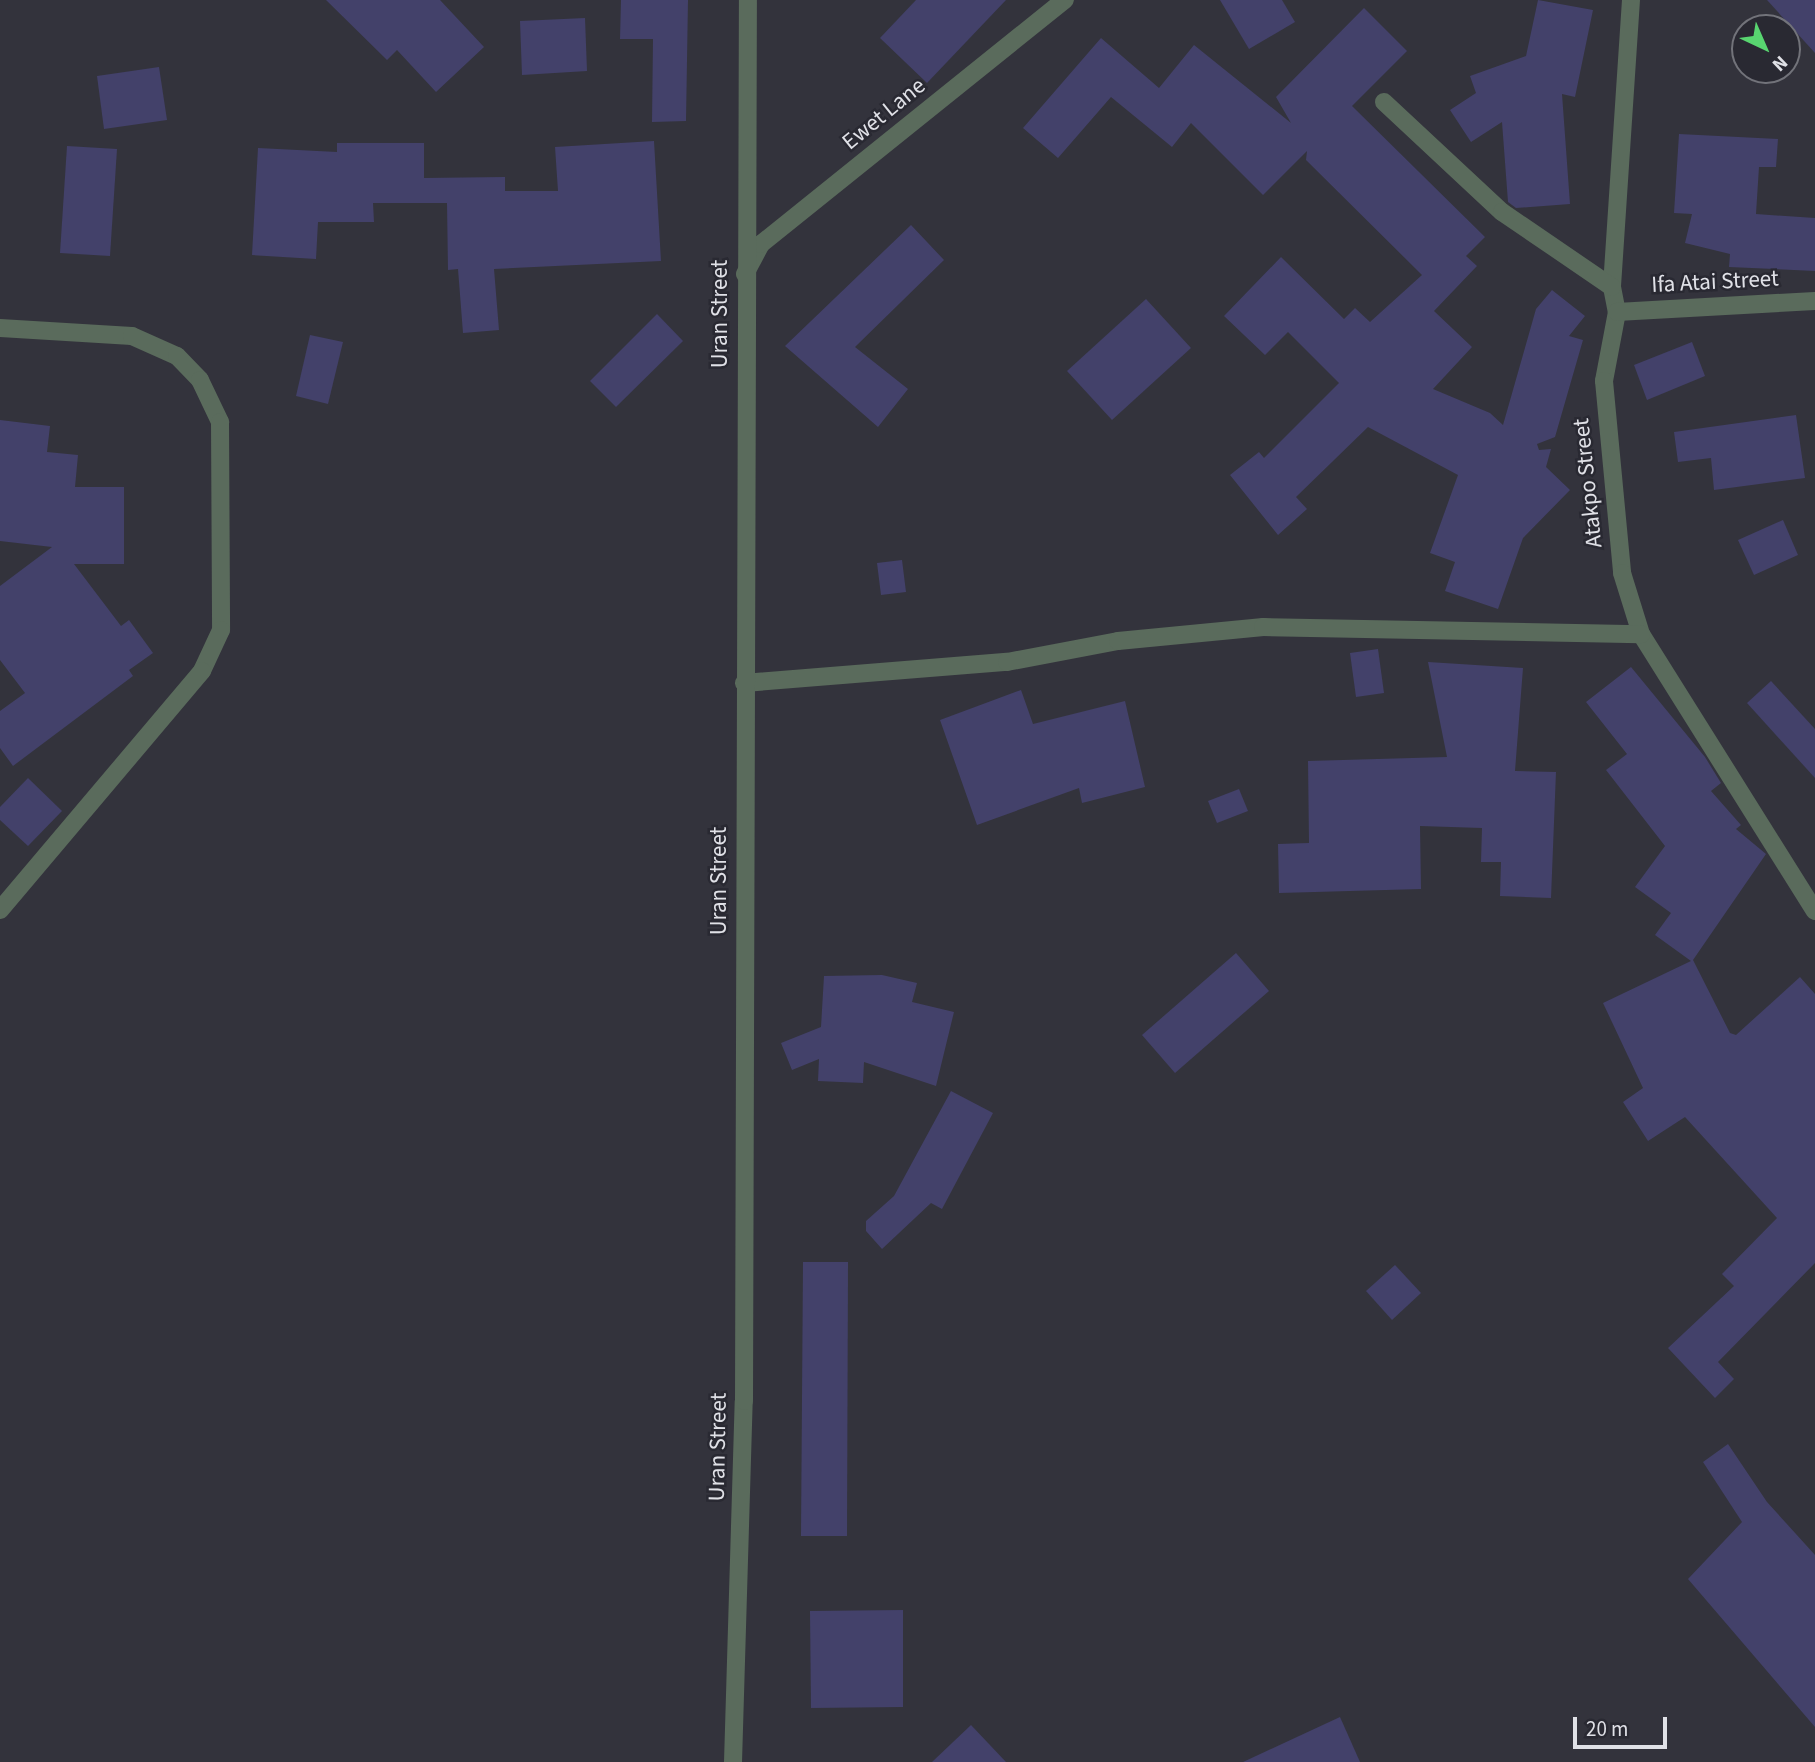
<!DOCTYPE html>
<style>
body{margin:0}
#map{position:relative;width:1815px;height:1762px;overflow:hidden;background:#33333c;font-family:"Source Sans 3",sans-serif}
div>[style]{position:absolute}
.building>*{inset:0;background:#43416a}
.minor>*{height:18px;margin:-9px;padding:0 9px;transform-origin:9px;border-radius:9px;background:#5a6b5c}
span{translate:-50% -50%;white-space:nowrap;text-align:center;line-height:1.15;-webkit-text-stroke:5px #292932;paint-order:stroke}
.street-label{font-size:23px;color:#e0e1e7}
.north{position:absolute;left:1731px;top:14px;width:70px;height:70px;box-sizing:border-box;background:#292932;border:2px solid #72737a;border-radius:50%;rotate:136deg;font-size:19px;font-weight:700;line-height:28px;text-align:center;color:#e0e1e7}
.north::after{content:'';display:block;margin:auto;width:24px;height:32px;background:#58d570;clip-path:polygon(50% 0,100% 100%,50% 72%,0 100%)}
.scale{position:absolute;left:1573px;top:1717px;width:94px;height:32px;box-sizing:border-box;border:4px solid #e0e1e7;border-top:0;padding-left:9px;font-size:21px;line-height:24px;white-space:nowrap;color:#e0e1e7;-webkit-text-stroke:5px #292932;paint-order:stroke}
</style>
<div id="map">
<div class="building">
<i style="clip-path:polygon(326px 0,440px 0,484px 47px,436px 92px,397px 50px,387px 60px)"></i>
<i style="clip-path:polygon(621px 0,688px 0,686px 121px,652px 122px,653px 39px,620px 39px)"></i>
<i style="clip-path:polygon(916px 0,1006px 0,927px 83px,880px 38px)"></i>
<i style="clip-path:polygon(1220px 0,1282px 0,1295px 22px,1249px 49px)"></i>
<i style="clip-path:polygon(1538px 0,1593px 10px,1575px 97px,1562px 94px,1570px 204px,1516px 208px,1508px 202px,1502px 122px,1471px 142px,1450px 110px,1476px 93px,1470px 76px,1526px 56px)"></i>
<i style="clip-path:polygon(1767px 0,1815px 0,1815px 53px)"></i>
<i style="clip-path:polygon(1364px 8px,1407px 51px,1352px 106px,1485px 237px,1466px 256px,1477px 266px,1434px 311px,1472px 347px,1433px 389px,1490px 413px,1503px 425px,1536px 309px,1552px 290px,1585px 316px,1569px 336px,1583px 340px,1555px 437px,1537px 444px,1539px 450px,1551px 449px,1546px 467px,1570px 490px,1523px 538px,1498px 609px,1445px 591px,1455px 562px,1430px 553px,1458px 475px,1368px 427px,1296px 497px,1307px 509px,1278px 535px,1230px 475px,1259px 452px,1264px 458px,1339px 383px,1288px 332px,1265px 355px,1224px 316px,1281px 257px,1344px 319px,1355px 308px,1370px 322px,1422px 275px,1306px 160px,1307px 151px,1263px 195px,1191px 123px,1172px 147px,1111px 97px,1058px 158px,1023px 128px,1101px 38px,1159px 88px,1194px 45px,1291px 123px,1276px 97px)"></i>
<i style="clip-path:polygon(585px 18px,587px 71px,522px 75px,520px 21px)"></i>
<i style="clip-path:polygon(159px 67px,167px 120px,104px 129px,97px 76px)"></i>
<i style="clip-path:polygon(1679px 134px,1778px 139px,1776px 167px,1759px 167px,1756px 214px,1815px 218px,1815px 271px,1729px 267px,1730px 254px,1685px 243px,1692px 214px,1674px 213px)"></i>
<i style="clip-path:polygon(654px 141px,661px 261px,494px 269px,499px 330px,463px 333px,458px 269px,448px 270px,447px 203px,373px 203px,374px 222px,318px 222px,316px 259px,252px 255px,258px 148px,337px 152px,337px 143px,424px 143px,424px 178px,505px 177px,505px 191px,558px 191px,555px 147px)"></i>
<i style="clip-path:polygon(67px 146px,117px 149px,110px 256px,60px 253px)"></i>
<i style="clip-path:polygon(911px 225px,944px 260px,855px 347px,908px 389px,878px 427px,785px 346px)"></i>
<i style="clip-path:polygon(1146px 299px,1191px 348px,1112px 420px,1067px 371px)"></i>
<i style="clip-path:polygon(657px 314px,683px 341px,616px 407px,590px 381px)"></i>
<i style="clip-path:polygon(310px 335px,343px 342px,328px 404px,296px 396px)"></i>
<i style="clip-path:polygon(1692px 342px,1705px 376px,1647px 400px,1634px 365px)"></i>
<i style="clip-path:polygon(1796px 415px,1805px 478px,1714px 490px,1711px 458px,1678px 462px,1674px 432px)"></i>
<i style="clip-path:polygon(0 420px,50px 426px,47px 452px,78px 455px,75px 487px,124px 487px,124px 564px,74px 564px,121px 626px,129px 620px,153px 653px,129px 670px,133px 676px,13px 766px,0 748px,0 711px,25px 693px,0 660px,0 586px,52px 547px,0 541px)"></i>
<i style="clip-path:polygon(1783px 520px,1798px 555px,1754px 575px,1738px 540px)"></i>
<i style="clip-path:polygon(902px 560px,906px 592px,881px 595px,877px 563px)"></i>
<i style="clip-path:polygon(1378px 649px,1384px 693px,1356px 697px,1350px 653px)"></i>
<i style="clip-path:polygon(1428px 662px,1523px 668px,1515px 771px,1556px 772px,1551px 898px,1500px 896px,1501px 862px,1481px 862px,1482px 828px,1420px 826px,1421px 889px,1279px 893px,1278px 844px,1309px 843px,1308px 761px,1447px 757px)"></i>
<i style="clip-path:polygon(1631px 667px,1705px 757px,1721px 783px,1711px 791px,1741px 825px,1736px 829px,1766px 854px,1693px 960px,1730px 1033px,1736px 1035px,1800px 977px,1815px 994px,1815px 1263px,1718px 1362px,1734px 1379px,1715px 1398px,1668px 1348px,1734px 1286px,1722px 1274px,1777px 1218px,1685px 1117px,1648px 1141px,1623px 1102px,1643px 1088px,1603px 1003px,1691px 961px,1655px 935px,1671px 913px,1635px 887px,1665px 846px,1606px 770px,1627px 754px,1586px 702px)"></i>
<i style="clip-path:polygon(1771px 681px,1815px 729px,1815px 778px,1747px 703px)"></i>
<i style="clip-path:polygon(1021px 690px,1033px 724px,1125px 701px,1145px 787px,1082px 803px,1079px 788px,977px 825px,940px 720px)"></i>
<i style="clip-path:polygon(28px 778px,62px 811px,28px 846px,0 820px,0 807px)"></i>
<i style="clip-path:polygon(1239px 789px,1248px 811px,1217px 823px,1208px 801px)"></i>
<i style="clip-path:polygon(1236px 953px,1269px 991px,1175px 1073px,1142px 1035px)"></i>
<i style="clip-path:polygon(882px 975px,917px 983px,912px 1002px,954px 1012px,936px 1086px,864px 1062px,863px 1083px,818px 1081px,819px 1059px,792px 1070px,781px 1043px,821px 1027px,824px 976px)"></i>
<i style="clip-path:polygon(951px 1091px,993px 1113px,942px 1209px,931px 1203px,882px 1249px,866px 1231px,866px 1221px,894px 1196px)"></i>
<i style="clip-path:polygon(803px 1262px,848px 1262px,847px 1536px,801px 1536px)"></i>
<i style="clip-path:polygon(1395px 1265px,1421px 1293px,1392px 1320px,1366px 1291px)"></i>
<i style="clip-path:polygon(1728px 1444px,1767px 1502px,1815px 1555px,1815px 1727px,1688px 1579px,1742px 1522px,1703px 1462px)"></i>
<i style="clip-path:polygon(903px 1610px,903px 1707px,811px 1708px,810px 1611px)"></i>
<i style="clip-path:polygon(1340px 1717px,1360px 1762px,1243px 1762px)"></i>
<i style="clip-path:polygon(971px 1725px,1006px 1762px,932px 1762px)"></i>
</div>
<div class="minor">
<i style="left:1631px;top:0;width:288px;rotate:93.8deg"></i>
<i style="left:1612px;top:287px;width:25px;rotate:79deg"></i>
<i style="left:1617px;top:312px;width:70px;rotate:100.7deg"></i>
<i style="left:1604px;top:381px;width:193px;rotate:84.6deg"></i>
<i style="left:1622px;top:573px;width:64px;rotate:72.7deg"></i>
<i style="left:1641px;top:634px;width:327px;rotate:57.9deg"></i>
<i style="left:1384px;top:102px;width:161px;rotate:43deg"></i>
<i style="left:1502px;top:212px;width:133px;rotate:34.3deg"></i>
<i style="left:745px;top:274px;width:34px;rotate:-62deg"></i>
<i style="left:761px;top:244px;width:390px;rotate:-38.8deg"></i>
<i style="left:1617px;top:312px;width:198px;rotate:-3.2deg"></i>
<i style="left:0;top:328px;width:132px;rotate:3.5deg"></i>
<i style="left:132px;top:336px;width:49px;rotate:24deg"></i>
<i style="left:177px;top:356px;width:33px;rotate:46deg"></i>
<i style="left:200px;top:380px;width:47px;rotate:64.5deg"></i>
<i style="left:220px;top:422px;width:208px;rotate:89.7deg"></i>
<i style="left:221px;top:630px;width:45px;rotate:114.9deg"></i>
<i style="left:202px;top:671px;width:313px;rotate:130.2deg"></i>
<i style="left:744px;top:683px;width:264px;rotate:-4.6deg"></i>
<i style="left:1007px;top:662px;width:113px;rotate:-10.7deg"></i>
<i style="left:1118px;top:641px;width:146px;rotate:-5.5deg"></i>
<i style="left:1263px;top:627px;width:378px;rotate:1.1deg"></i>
<i style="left:733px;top:1762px;width:361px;rotate:-88.3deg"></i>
<i style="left:744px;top:1401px;width:1401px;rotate:-89.84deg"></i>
</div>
<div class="street-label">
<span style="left:884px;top:114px;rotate:-39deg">Ewet Lane</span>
<span style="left:1715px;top:282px;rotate:-3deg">Ifa Atai Street</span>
<span style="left:720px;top:314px;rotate:-90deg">Uran Street</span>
<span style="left:1588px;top:483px;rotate:-96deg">Atakpo Street</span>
<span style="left:719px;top:881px;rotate:-90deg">Uran Street</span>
<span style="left:718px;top:1447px;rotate:-89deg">Uran Street</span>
</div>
<div class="north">N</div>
<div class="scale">20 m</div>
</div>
